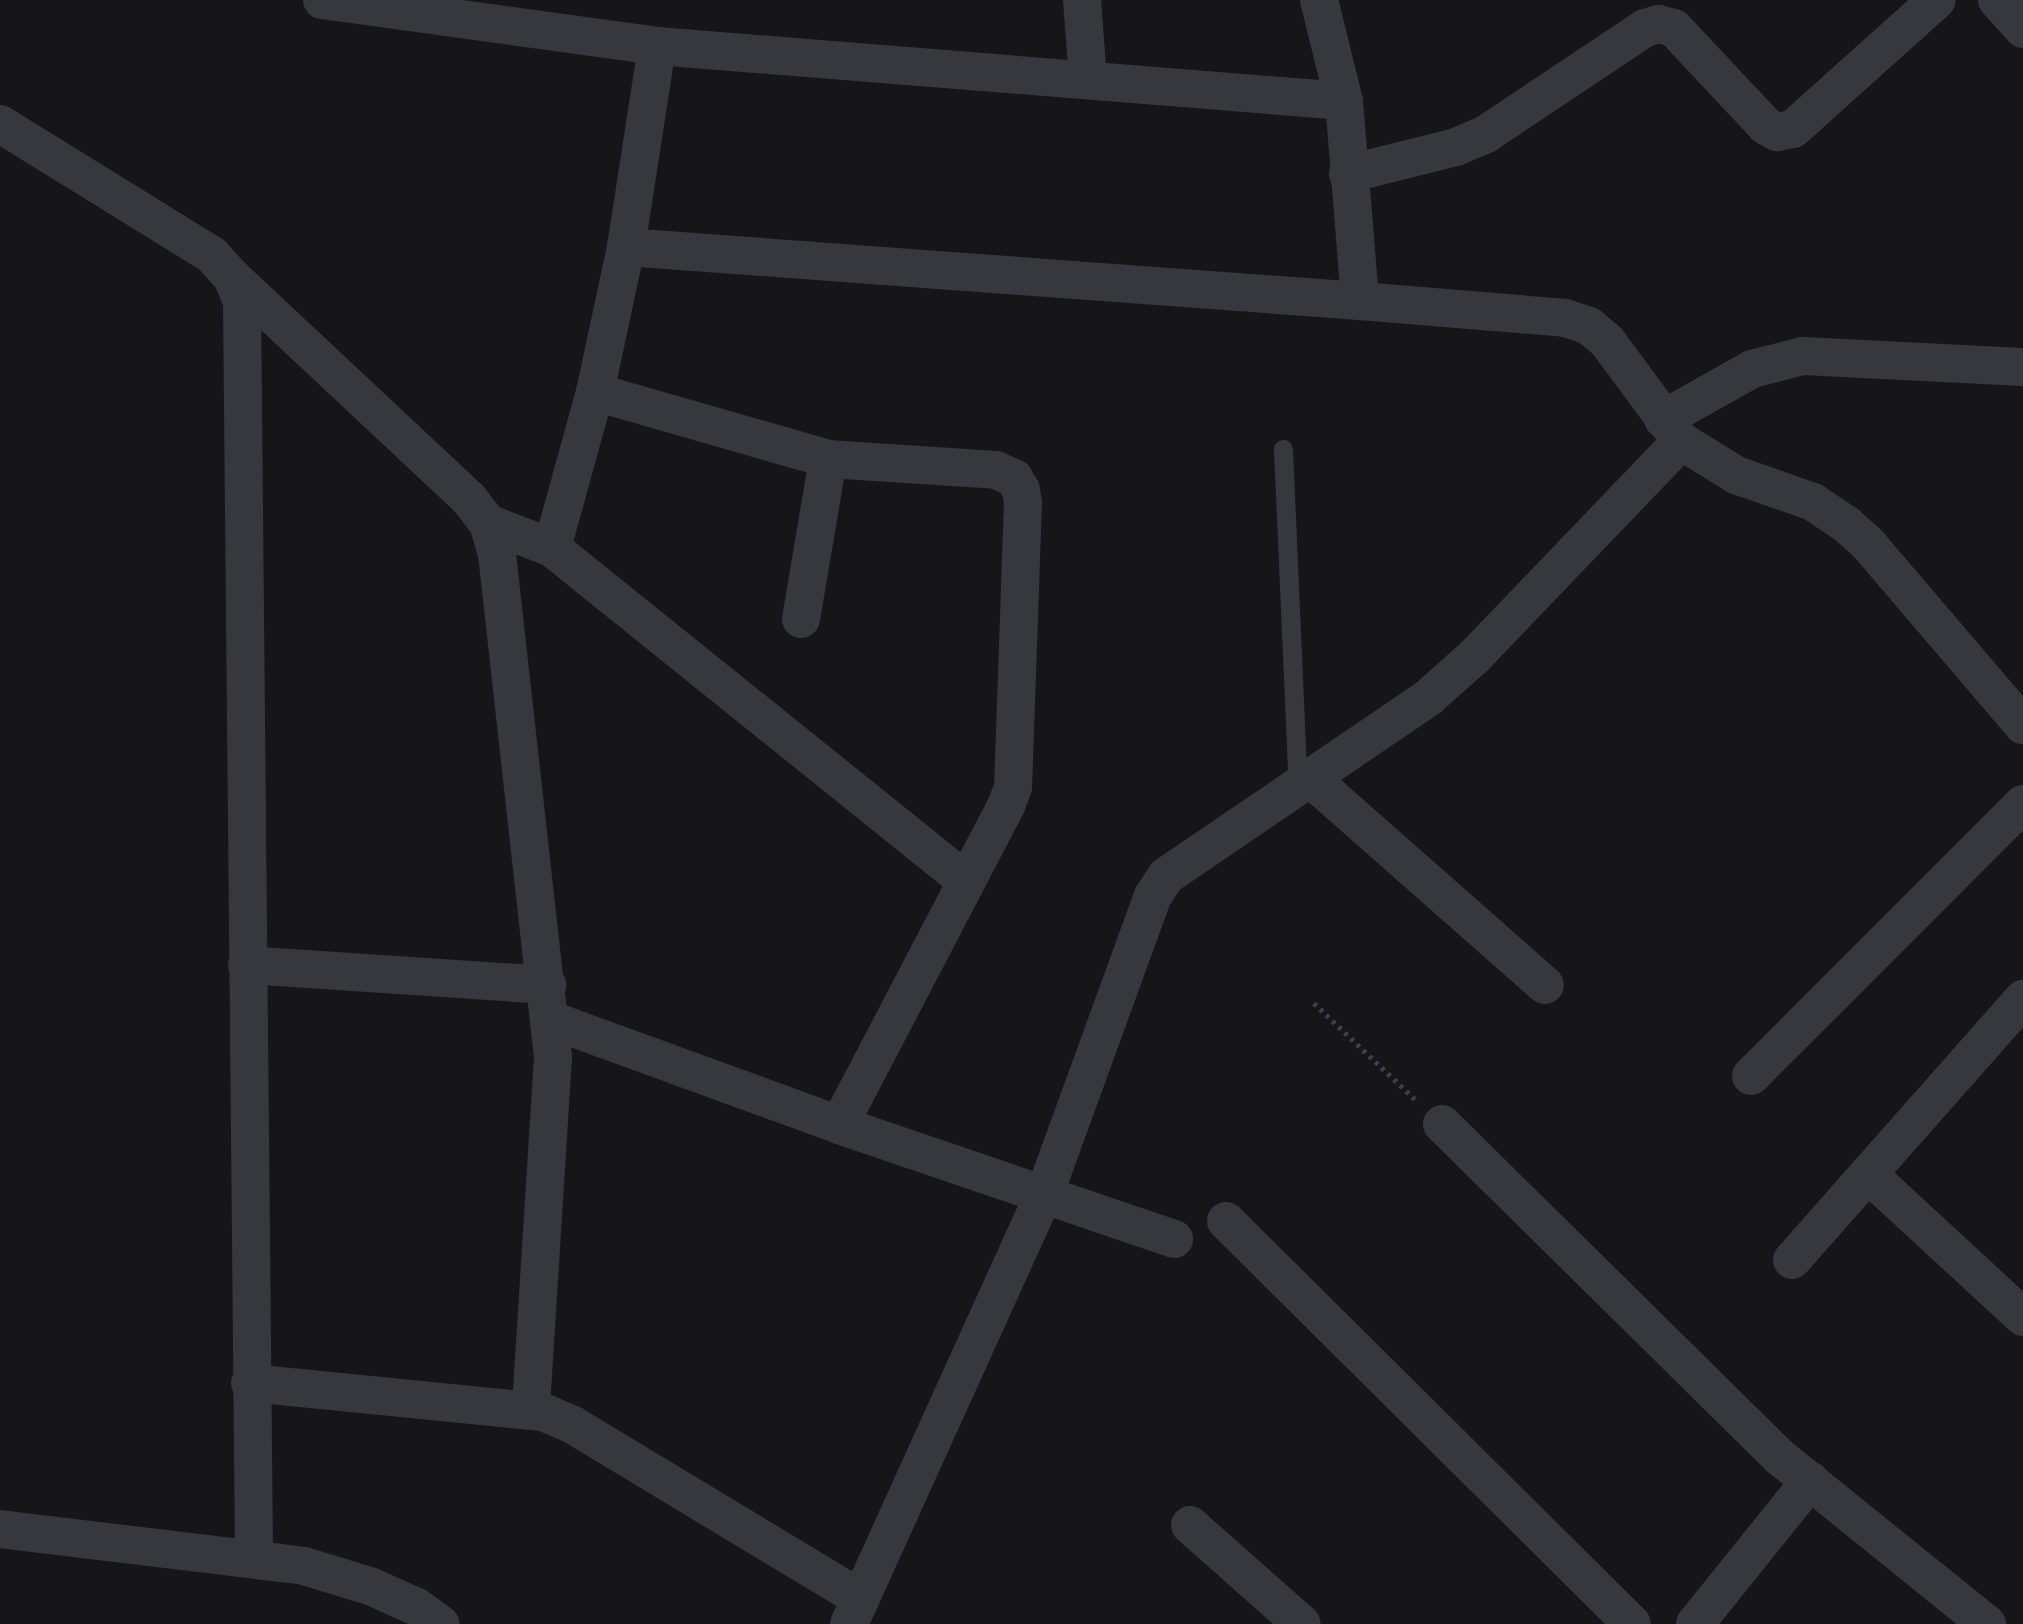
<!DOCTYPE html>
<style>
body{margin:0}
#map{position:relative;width:2023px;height:1624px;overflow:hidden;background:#161618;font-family:Mulish,sans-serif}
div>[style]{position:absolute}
.path>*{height:4.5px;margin-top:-2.25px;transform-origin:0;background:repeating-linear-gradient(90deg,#3d3f44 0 3.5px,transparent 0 8.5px)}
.lane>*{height:19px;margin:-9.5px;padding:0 9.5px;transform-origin:9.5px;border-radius:9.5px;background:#37383d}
.street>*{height:38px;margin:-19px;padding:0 19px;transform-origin:19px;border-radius:19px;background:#37383d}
span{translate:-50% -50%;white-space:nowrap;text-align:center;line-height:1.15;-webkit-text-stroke:5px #111113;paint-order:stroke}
</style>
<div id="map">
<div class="path">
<i style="left:1314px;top:1003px;width:141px;rotate:43.6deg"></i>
</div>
<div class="lane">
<i style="left:1283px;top:449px;width:337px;rotate:87.5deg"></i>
</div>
<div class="street">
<i style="left:322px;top:0;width:338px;rotate:7.8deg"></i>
<i style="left:657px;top:46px;width:689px;rotate:4.58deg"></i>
<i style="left:1082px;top:0;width:80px;rotate:85.7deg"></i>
<i style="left:1319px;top:0;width:104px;rotate:76.1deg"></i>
<i style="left:1344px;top:101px;width:201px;rotate:85.4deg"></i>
<i style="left:1997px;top:0;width:39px;rotate:48deg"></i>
<i style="left:0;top:124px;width:249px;rotate:31.7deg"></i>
<i style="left:212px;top:255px;width:30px;rotate:48deg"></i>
<i style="left:232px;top:277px;width:27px;rotate:68deg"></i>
<i style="left:242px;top:302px;width:1257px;rotate:89.45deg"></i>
<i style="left:1348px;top:174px;width:111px;rotate:-14deg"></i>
<i style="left:1456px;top:147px;width:33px;rotate:-23deg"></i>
<i style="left:1486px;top:134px;width:191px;rotate:-33.7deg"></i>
<i style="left:1645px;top:28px;width:14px;rotate:-17deg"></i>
<i style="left:1658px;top:24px;width:16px;rotate:14deg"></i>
<i style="left:1674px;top:28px;width:134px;rotate:46.8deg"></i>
<i style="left:1766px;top:126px;width:13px;rotate:29deg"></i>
<i style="left:1777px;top:132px;width:16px;rotate:-11deg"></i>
<i style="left:1793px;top:129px;width:193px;rotate:-41.9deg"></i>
<i style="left:626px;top:247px;width:736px;rotate:4.21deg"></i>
<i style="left:1360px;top:301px;width:206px;rotate:4.7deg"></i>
<i style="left:1565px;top:318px;width:25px;rotate:18deg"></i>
<i style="left:1589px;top:326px;width:23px;rotate:40deg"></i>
<i style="left:1607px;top:341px;width:124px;rotate:53.5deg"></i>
<i style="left:1681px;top:441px;width:65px;rotate:31.7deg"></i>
<i style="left:1736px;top:475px;width:82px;rotate:19.3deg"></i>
<i style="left:1813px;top:502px;width:40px;rotate:34deg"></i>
<i style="left:1846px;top:524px;width:31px;rotate:42deg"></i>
<i style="left:1869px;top:545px;width:237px;rotate:49.5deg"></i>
<i style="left:232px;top:277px;width:325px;rotate:43.1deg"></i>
<i style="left:469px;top:499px;width:31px;rotate:52deg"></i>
<i style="left:488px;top:523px;width:32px;rotate:74deg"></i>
<i style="left:497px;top:554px;width:506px;rotate:83.65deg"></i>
<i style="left:553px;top:1057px;width:354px;rotate:93.6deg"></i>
<i style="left:595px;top:392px;width:242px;rotate:16deg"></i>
<i style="left:828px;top:459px;width:168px;rotate:3.7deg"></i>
<i style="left:996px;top:470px;width:20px;rotate:24deg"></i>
<i style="left:1014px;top:478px;width:14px;rotate:60deg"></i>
<i style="left:1021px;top:490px;width:12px;rotate:81deg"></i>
<i style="left:1023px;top:502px;width:285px;rotate:92deg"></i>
<i style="left:1013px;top:787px;width:20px;rotate:110deg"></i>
<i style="left:1006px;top:806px;width:360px;rotate:117.6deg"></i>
<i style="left:1663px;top:419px;width:102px;rotate:-29.3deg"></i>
<i style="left:1752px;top:369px;width:53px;rotate:-14.3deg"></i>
<i style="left:1803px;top:356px;width:220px;rotate:2.9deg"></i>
<i style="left:488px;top:523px;width:69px;rotate:21.3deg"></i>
<i style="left:552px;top:548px;width:531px;rotate:38.81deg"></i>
<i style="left:552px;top:548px;width:162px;rotate:-74.6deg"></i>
<i style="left:595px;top:392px;width:148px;rotate:-77.9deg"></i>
<i style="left:626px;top:247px;width:203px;rotate:-81.2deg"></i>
<i style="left:801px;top:619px;width:162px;rotate:-80.4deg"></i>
<i style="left:1310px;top:778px;width:313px;rotate:41.4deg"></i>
<i style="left:247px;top:965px;width:301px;rotate:3.8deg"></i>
<i style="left:551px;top:1020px;width:307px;rotate:20deg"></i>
<i style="left:839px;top:1125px;width:354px;rotate:18.8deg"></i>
<i style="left:1751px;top:1076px;width:385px;rotate:-45deg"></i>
<i style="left:1442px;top:1124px;width:476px;rotate:44.6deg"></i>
<i style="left:1781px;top:1458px;width:265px;rotate:38.9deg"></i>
<i style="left:1868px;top:1174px;width:211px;rotate:42.7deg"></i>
<i style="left:1226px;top:1221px;width:572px;rotate:44.79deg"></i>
<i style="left:1792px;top:1260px;width:349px;rotate:-48.5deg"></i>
<i style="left:250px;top:1383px;width:294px;rotate:5.7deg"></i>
<i style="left:543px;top:1412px;width:33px;rotate:23deg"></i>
<i style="left:573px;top:1425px;width:336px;rotate:31.1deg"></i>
<i style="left:1190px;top:1525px;width:149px;rotate:41.5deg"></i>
<i style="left:0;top:1529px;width:306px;rotate:6.9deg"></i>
<i style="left:304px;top:1566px;width:69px;rotate:16.9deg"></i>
<i style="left:370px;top:1586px;width:51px;rotate:24.1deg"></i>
<i style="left:417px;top:1607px;width:29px;rotate:36deg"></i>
<i style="left:849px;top:1624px;width:471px;rotate:-65.6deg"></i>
<i style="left:1044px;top:1195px;width:318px;rotate:-70deg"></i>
<i style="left:1153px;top:896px;width:24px;rotate:-57deg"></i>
<i style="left:1166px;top:876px;width:318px;rotate:-34.2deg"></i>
<i style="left:1429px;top:697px;width:62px;rotate:-41.7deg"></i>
<i style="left:1475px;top:656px;width:298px;rotate:-46.2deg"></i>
<i style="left:1695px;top:1624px;width:184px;rotate:-51.2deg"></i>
</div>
</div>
